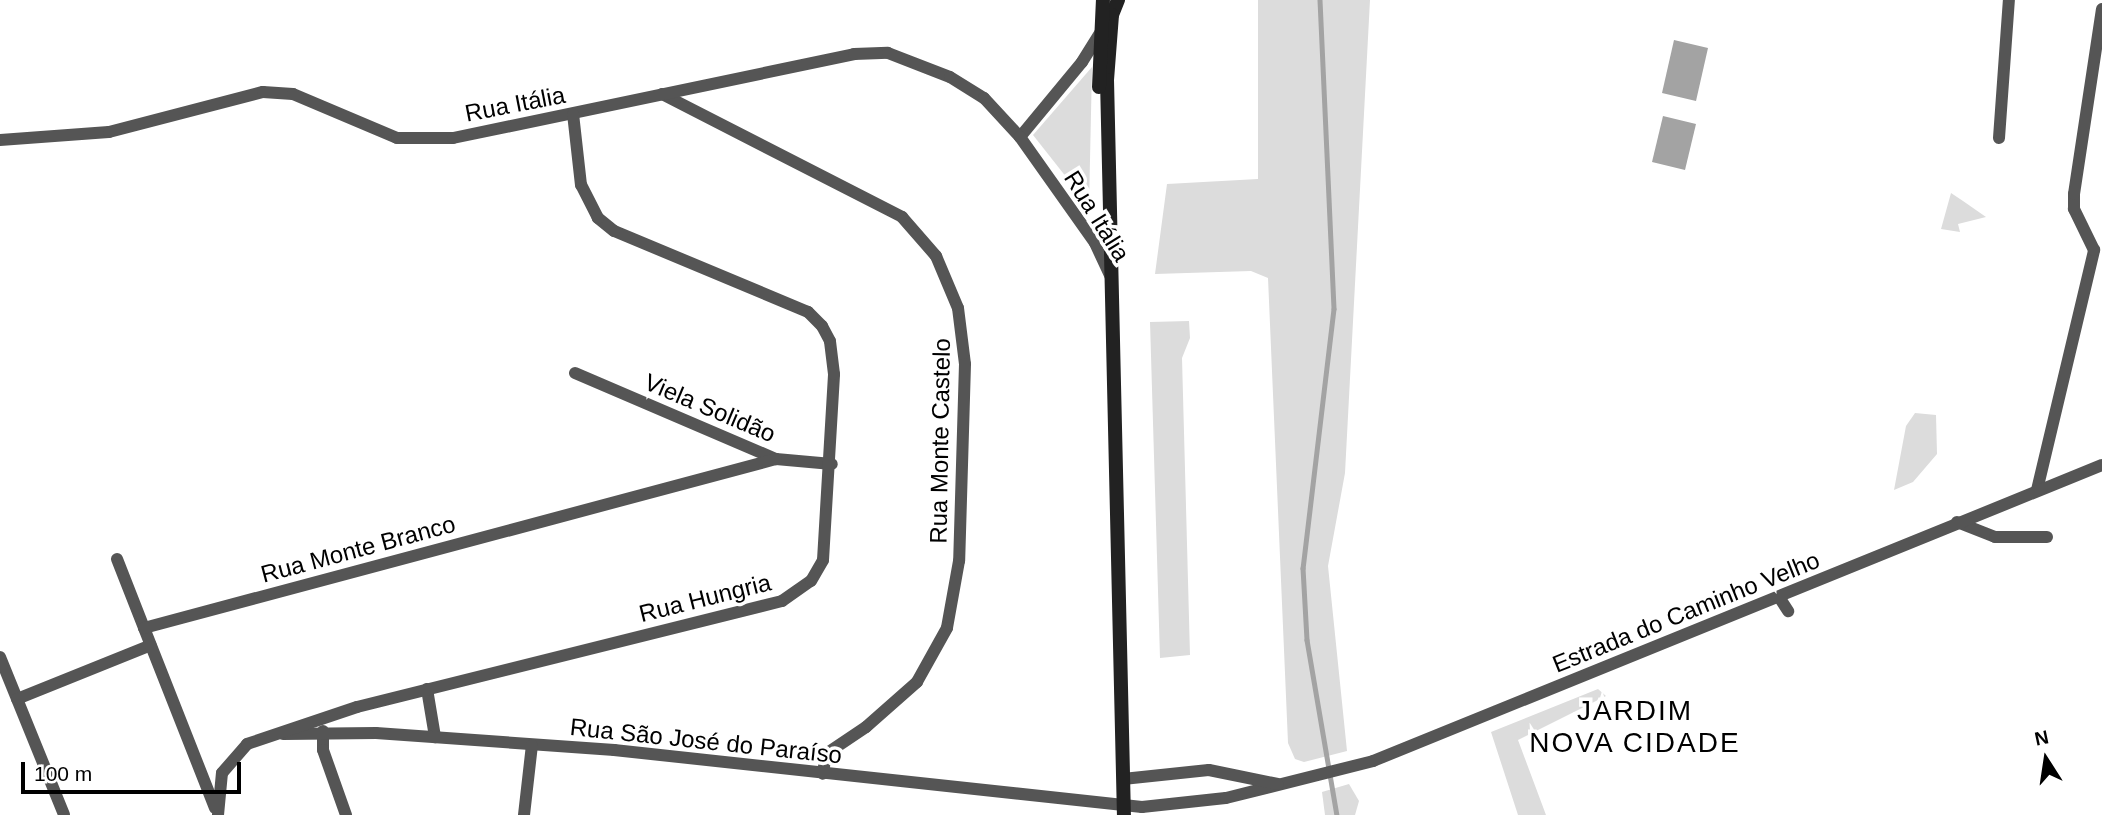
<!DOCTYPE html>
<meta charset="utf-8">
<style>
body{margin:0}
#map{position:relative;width:2102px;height:815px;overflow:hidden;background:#fff;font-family:Helvetica,sans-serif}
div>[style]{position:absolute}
.green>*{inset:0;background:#dcdcdc}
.water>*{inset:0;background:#a3a3a3}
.stream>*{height:4.5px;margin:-2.25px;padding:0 2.25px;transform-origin:2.25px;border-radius:2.25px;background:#a3a3a3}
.minor>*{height:12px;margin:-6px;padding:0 6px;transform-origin:6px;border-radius:6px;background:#555}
.secondary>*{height:14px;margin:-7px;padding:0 7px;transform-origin:7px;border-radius:7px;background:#222}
span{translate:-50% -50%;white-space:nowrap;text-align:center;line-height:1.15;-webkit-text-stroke:7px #fff;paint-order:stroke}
.street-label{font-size:24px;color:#000}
.quarter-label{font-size:28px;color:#000;letter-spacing:2px}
.north{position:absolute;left:2011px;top:724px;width:70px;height:70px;-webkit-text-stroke:5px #fff;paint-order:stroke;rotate:348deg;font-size:19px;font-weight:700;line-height:28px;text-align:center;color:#000}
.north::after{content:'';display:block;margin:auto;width:24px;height:32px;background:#000;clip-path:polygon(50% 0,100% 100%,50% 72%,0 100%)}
.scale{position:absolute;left:21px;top:762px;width:220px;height:32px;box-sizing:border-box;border:4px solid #000;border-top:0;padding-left:9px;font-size:21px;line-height:24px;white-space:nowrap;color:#000;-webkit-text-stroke:5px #fff;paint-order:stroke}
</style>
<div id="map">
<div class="green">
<i style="clip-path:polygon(1258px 0,1370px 0,1345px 473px,1328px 566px,1347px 751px,1304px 762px,1295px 759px,1288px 743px,1268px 278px,1251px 271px,1155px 274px,1167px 184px,1258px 179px)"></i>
<i style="clip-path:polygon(1092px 67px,1089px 206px,1033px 135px)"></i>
<i style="clip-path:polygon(1951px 193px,1963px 201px,1986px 217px,1958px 224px,1960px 232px,1941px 229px)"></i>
<i style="clip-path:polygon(1189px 321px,1190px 338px,1182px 358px,1190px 655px,1160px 658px,1150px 322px)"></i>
<i style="clip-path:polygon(1915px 413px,1936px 415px,1937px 454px,1913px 482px,1894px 490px,1906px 426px)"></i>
<i style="clip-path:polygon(1598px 689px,1606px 696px,1518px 740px,1546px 815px,1518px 815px,1491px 732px)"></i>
<i style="clip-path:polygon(1349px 784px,1359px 801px,1355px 815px,1325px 815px,1322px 792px)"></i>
</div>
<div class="water">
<i style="clip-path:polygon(1674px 40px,1708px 48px,1696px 101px,1662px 93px)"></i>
<i style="clip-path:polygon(1663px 116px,1696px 124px,1685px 170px,1652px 162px)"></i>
</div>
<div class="stream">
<i style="left:1320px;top:0;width:309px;rotate:87.4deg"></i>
<i style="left:1334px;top:309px;width:261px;rotate:96.8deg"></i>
<i style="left:1303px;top:568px;width:72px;rotate:86.8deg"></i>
<i style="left:1307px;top:640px;width:178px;rotate:80.3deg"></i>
</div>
<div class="minor">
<i style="left:662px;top:94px;width:270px;rotate:27.1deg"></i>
<i style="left:902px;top:217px;width:52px;rotate:48.9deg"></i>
<i style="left:936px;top:256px;width:56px;rotate:67.1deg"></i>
<i style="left:958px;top:308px;width:56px;rotate:82.9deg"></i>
<i style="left:965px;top:364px;width:197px;rotate:91.7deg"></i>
<i style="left:959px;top:561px;width:68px;rotate:100.2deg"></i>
<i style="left:947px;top:628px;width:62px;rotate:119.1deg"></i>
<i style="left:917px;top:682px;width:68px;rotate:138.6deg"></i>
<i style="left:866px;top:727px;width:48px;rotate:146deg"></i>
<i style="left:826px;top:754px;width:20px;rotate:99deg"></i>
<i style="left:1020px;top:137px;width:97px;rotate:-50.4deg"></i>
<i style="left:1082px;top:62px;width:38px;rotate:-58deg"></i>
<i style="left:1999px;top:138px;width:138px;rotate:-85.9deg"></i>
<i style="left:0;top:140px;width:109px;rotate:-4.2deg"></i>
<i style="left:109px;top:132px;width:159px;rotate:-14.6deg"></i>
<i style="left:263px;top:92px;width:30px;rotate:4deg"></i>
<i style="left:293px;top:94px;width:113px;rotate:22.9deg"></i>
<i style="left:397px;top:138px;width:56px"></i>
<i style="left:453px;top:138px;width:410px;rotate:-11.8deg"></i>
<i style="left:854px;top:54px;width:34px;rotate:-2deg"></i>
<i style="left:888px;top:53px;width:66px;rotate:21.2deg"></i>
<i style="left:950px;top:77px;width:40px;rotate:32deg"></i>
<i style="left:984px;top:98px;width:53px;rotate:47.3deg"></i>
<i style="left:1020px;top:137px;width:130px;rotate:54.7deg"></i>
<i style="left:1095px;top:243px;width:38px;rotate:65deg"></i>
<i style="left:575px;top:373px;width:219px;rotate:23.2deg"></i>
<i style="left:776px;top:459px;width:56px;rotate:5.1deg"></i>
<i style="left:2037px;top:490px;width:247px;rotate:-76.6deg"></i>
<i style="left:2094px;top:250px;width:46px;rotate:-116deg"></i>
<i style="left:2074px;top:209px;width:15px;rotate:-90deg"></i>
<i style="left:2074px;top:194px;width:187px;rotate:-81.4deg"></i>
<i style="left:1957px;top:522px;width:41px;rotate:21.5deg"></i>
<i style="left:1995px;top:537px;width:52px"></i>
<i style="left:117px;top:559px;width:74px;rotate:68.6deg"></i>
<i style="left:1779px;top:597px;width:17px;rotate:57deg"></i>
<i style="left:0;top:657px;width:170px;rotate:67.9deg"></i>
<i style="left:427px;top:689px;width:49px;rotate:80.5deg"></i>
<i style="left:17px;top:699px;width:144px;rotate:-21.9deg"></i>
<i style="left:323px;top:731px;width:19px;rotate:90deg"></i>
<i style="left:323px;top:750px;width:69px;rotate:70.5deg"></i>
<i style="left:283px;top:734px;width:93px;rotate:-0.6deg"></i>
<i style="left:376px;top:733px;width:239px;rotate:4.1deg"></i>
<i style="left:614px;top:750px;width:531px;rotate:6.16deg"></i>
<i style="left:1142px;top:807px;width:84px;rotate:-6.1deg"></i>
<i style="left:1226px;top:798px;width:152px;rotate:-14.1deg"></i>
<i style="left:1373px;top:761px;width:787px;rotate:-22.1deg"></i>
<i style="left:1123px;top:779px;width:86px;rotate:-6deg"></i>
<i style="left:1209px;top:770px;width:70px;rotate:11.5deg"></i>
<i style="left:215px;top:808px;width:193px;rotate:-111.5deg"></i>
<i style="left:144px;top:628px;width:654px;rotate:-14.97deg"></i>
<i style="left:218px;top:815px;width:42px;rotate:-84.6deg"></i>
<i style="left:222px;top:773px;width:38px;rotate:-49deg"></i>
<i style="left:247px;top:744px;width:116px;rotate:-18.6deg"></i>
<i style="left:357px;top:707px;width:438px;rotate:-14deg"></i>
<i style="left:782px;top:601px;width:35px;rotate:-35deg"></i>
<i style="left:811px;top:581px;width:24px;rotate:-60deg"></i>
<i style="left:823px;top:560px;width:186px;rotate:-86.6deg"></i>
<i style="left:834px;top:374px;width:33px;rotate:-97deg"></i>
<i style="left:830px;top:341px;width:17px;rotate:-118deg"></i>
<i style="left:822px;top:326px;width:20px;rotate:-135deg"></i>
<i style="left:808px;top:312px;width:210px;rotate:-157.3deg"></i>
<i style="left:614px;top:231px;width:21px;rotate:-141deg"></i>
<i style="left:598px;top:218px;width:37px;rotate:-117deg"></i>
<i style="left:581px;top:185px;width:71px;rotate:-96.4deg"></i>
<i style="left:524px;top:815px;width:70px;rotate:-83.5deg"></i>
</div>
<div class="secondary">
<i style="left:1118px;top:0;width:16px;rotate:112deg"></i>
<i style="left:1112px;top:15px;width:65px;rotate:94.4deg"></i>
<i style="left:1107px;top:80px;width:735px;rotate:88.68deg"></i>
<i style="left:1099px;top:87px;width:87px;rotate:-87.4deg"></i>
</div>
<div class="street-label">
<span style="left:515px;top:104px;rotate:-11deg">Rua Itália</span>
<span style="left:1097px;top:216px;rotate:58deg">Rua Itália</span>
<span style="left:710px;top:408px;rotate:23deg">Viela Solidão</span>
<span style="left:940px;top:441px;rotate:-89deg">Rua Monte Castelo</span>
<span style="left:358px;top:549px;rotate:-15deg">Rua Monte Branco</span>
<span style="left:705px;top:598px;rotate:-14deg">Rua Hungria</span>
<span style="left:1686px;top:612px;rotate:-22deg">Estrada do Caminho Velho</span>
<span style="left:706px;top:741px;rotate:6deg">Rua São José do Paraíso</span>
</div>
<div class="quarter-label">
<span style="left:1635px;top:727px">JARDIM<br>NOVA CIDADE</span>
</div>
<div class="north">N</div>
<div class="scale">100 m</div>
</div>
